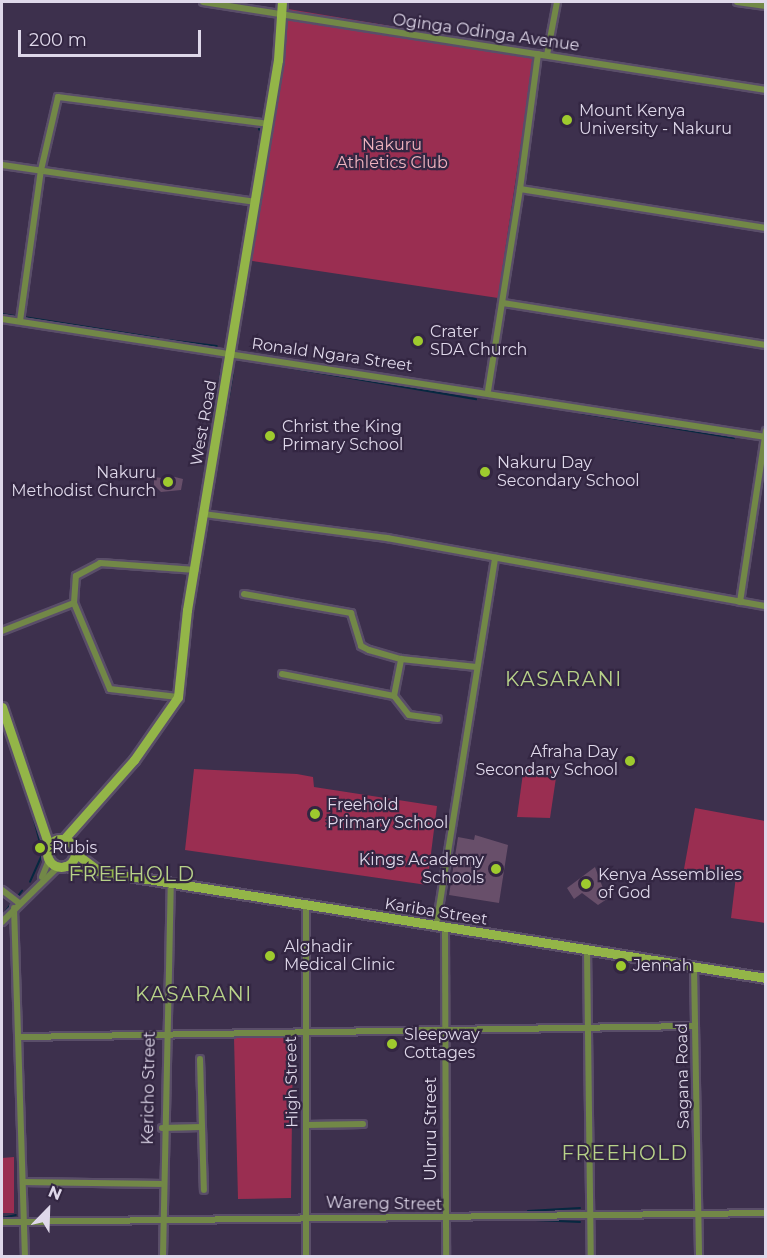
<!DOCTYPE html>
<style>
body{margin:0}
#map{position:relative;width:767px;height:1258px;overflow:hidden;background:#3d304d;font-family:Montserrat,sans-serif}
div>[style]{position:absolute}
.green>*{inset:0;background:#9a2e51}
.stream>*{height:1.5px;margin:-0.75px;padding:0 0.75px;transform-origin:0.75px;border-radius:0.75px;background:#062840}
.building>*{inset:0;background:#684f6a}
.roads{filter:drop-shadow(2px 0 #5a4e69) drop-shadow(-2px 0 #5a4e69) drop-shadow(0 2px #5a4e69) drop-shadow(0 -2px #5a4e69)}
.street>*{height:6px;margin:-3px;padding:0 3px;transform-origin:3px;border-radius:3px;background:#728847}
.secondary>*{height:9px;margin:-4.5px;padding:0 4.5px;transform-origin:4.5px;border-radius:4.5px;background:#93b548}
.secondary>.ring{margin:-4.5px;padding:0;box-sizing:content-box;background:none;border:9px solid #93b548;border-radius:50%}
.dots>*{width:16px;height:16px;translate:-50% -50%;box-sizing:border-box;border:3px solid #332642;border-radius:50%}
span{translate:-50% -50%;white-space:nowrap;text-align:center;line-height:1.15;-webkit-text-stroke:4.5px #332642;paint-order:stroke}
.street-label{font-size:16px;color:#dfd8ea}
.poi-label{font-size:16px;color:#dfd8ea}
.left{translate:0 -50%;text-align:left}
.right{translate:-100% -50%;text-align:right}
.park-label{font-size:16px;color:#efb3bf}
.quarter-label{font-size:20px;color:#b8d289;letter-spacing:1.5px}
.frame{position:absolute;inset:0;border:3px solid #dfd8ea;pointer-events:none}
.north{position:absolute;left:18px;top:1180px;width:60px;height:60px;-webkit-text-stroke:4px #332642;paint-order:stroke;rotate:23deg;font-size:16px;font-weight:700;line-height:24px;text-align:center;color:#dfd8ea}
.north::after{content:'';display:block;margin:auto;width:21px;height:27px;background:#dfd8ea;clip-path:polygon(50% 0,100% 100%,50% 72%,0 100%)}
.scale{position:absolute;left:18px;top:30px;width:183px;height:27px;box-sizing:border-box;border:3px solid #dfd8ea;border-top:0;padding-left:8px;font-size:18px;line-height:21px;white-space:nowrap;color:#dfd8ea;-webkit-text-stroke:4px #332642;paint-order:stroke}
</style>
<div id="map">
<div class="green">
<i style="clip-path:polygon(282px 8px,535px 50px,498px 298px,246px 260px)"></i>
<i style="clip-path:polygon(524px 766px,557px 771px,550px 818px,517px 817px)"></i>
<i style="clip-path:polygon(194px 769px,297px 774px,313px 777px,314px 787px,437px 806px,427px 885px,185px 850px)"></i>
<i style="clip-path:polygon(695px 808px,765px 821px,765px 923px,731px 918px,736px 876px,684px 869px)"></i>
<i style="clip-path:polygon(293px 1035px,291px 1198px,238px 1199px,234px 1038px)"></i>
<i style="clip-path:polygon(14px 1157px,14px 1213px,2px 1213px,2px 1158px)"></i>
</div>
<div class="stream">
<i style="left:259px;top:130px;width:5px;rotate:-79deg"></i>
<i style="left:507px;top:255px;width:148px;rotate:-81.9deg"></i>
<i style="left:2px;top:314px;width:13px;rotate:9deg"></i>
<i style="left:24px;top:317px;width:136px;rotate:8.9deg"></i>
<i style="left:168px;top:340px;width:49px;rotate:7deg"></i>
<i style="left:268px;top:364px;width:211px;rotate:9.6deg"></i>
<i style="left:581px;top:413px;width:155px;rotate:9.3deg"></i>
<i style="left:213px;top:420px;width:49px;rotate:-80.5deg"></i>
<i style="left:201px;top:495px;width:69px;rotate:-80.8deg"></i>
<i style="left:209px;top:511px;width:140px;rotate:-80.1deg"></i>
<i style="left:196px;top:527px;width:23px;rotate:-80deg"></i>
<i style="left:189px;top:636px;width:120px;rotate:-80.9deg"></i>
<i style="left:3px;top:723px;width:14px;rotate:73deg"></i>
<i style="left:19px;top:772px;width:35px;rotate:72deg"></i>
<i style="left:32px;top:810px;width:40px;rotate:75.6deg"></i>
<i style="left:30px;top:882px;width:27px;rotate:-66deg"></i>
<i style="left:19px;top:895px;width:5px;rotate:-53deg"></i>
<i style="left:6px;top:911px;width:9px;rotate:-54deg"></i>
<i style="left:528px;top:1211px;width:52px;rotate:-3.3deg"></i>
<i style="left:2px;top:1218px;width:14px;rotate:-12deg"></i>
<i style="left:513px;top:1219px;width:67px;rotate:2.6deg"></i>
</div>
<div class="building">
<i style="clip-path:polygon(171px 476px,183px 479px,181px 490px,161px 492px,154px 485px,154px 477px,162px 478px,162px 483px)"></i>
<i style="clip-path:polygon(475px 835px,508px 845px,499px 903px,449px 895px,458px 837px,474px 840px)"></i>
<i style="clip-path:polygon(595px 867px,607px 899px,598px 905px,582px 893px,574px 899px,567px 888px)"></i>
</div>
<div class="roads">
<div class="street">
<i style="left:203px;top:2px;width:570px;rotate:8.88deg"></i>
<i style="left:737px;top:2px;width:29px;rotate:8deg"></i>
<i style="left:547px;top:55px;width:54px;rotate:-79.3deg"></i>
<i style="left:2px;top:165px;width:257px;rotate:8.3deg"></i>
<i style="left:520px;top:189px;width:136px;rotate:-82.4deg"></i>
<i style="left:503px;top:303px;width:266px;rotate:9.1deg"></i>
<i style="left:2px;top:319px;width:773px;rotate:8.78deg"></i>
<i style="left:20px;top:321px;width:152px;rotate:-82.1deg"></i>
<i style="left:41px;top:170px;width:75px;rotate:-76.9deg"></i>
<i style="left:58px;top:97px;width:212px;rotate:7.3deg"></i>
<i style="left:488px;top:391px;width:205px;rotate:-81deg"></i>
<i style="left:520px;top:189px;width:249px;rotate:9deg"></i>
<i style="left:204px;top:514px;width:185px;rotate:7.5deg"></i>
<i style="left:387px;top:538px;width:385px;rotate:10.2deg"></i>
<i style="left:244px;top:594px;width:109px;rotate:10.1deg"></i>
<i style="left:351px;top:613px;width:34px;rotate:73deg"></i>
<i style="left:361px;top:646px;width:9px;rotate:27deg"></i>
<i style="left:369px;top:650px;width:33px;rotate:16deg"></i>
<i style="left:401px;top:659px;width:76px;rotate:6deg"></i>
<i style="left:740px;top:602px;width:173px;rotate:-81.4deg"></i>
<i style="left:74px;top:603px;width:27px;rotate:-86deg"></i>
<i style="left:76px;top:576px;width:27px;rotate:-28deg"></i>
<i style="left:100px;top:563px;width:96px;rotate:4.2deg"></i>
<i style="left:2px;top:631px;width:77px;rotate:-21.3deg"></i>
<i style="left:74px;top:603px;width:93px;rotate:67.3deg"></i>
<i style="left:110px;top:689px;width:68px;rotate:6.7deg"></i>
<i style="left:282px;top:674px;width:114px;rotate:11.1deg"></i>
<i style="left:394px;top:696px;width:38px;rotate:-79deg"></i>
<i style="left:394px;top:696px;width:24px;rotate:52deg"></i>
<i style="left:409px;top:715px;width:29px;rotate:8deg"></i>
<i style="left:42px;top:877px;width:18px;rotate:-68deg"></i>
<i style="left:2px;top:890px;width:20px;rotate:37deg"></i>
<i style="left:14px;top:908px;width:348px;rotate:88.2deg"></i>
<i style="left:2px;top:922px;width:78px;rotate:-44.5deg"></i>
<i style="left:436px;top:927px;width:374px;rotate:-80.9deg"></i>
<i style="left:445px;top:929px;width:327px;rotate:89.8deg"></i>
<i style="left:587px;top:950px;width:306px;rotate:89.3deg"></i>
<i style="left:694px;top:967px;width:289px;rotate:89deg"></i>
<i style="left:21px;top:1037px;width:674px;rotate:-0.94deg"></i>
<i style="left:200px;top:1059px;width:131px;rotate:88.3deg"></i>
<i style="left:306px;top:1125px;width:57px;rotate:-1deg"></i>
<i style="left:162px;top:1128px;width:40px;rotate:-1.4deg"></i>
<i style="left:24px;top:1182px;width:137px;rotate:0.8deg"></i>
<i style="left:2px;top:1222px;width:764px;rotate:-0.67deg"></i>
<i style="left:163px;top:1256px;width:373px;rotate:-88.8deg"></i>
<i style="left:306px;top:1256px;width:349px;rotate:-90deg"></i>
</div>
<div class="secondary">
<i style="left:2px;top:707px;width:147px;rotate:71.3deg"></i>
<i style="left:64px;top:839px;width:106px;rotate:-48.5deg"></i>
<i style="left:134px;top:760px;width:77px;rotate:-55.1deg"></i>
<i style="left:178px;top:697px;width:87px;rotate:-84.1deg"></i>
<i style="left:187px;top:610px;width:557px;rotate:-80.61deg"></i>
<i style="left:278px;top:60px;width:58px;rotate:-86.1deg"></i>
<i class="ring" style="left:47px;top:839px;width:19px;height:19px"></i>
<i style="left:75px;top:853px;width:31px;rotate:37deg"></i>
<i style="left:66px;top:866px;width:709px;rotate:9.09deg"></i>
</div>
</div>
<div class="dots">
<i style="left:567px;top:120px;background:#9eca2e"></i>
<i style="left:418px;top:341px;background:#9eca2e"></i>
<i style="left:270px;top:436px;background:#9eca2e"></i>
<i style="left:485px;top:472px;background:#9eca2e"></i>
<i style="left:168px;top:482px;background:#9eca2e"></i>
<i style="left:630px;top:761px;background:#9eca2e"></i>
<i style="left:315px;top:814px;background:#9eca2e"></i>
<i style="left:40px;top:848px;background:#9eca2e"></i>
<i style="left:496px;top:869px;background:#9eca2e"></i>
<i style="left:586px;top:884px;background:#9eca2e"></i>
<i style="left:270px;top:956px;background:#9eca2e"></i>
<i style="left:621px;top:966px;background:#9eca2e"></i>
<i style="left:392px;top:1044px;background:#9eca2e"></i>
</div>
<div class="street-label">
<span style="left:486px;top:33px;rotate:8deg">Oginga Odinga Avenue</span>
<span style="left:332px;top:355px;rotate:8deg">Ronald Ngara Street</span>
<span style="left:204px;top:423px;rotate:-80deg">West Road</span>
<span style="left:436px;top:912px;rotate:9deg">Kariba Street</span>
<span style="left:683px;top:1076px;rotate:-91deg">Sagana Road</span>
<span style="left:292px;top:1082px;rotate:-91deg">High Street</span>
<span style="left:149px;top:1088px;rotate:-89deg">Kericho Street</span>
<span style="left:431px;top:1129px;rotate:-90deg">Uhuru Street</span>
<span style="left:384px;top:1204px;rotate:1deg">Wareng Street</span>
</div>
<div class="poi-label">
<span class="left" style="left:579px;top:120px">Mount Kenya<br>University - Nakuru</span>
<span class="left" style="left:430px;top:341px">Crater<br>SDA Church</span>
<span class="left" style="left:282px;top:436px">Christ the King<br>Primary School</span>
<span class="left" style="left:497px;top:472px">Nakuru Day<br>Secondary School</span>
<span class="right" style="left:156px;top:482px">Nakuru<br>Methodist Church</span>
<span class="right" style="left:618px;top:761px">Afraha Day<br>Secondary School</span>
<span class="left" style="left:327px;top:814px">Freehold<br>Primary School</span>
<span class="left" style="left:52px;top:848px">Rubis</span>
<span class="right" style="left:484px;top:869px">Kings Academy<br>Schools</span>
<span class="left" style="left:598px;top:884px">Kenya Assemblies<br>of God</span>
<span class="left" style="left:284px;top:956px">Alghadir<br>Medical Clinic</span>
<span class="left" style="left:633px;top:966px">Jennah</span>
<span class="left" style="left:404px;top:1044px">Sleepway<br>Cottages</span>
</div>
<div class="park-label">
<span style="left:392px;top:154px">Nakuru<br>Athletics Club</span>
</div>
<div class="quarter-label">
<span style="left:564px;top:679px">KASARANI</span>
<span style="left:132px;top:874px">FREEHOLD</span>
<span style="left:194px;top:994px">KASARANI</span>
<span style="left:625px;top:1153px">FREEHOLD</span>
</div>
<div class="frame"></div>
<div class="north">N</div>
<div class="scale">200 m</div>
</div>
